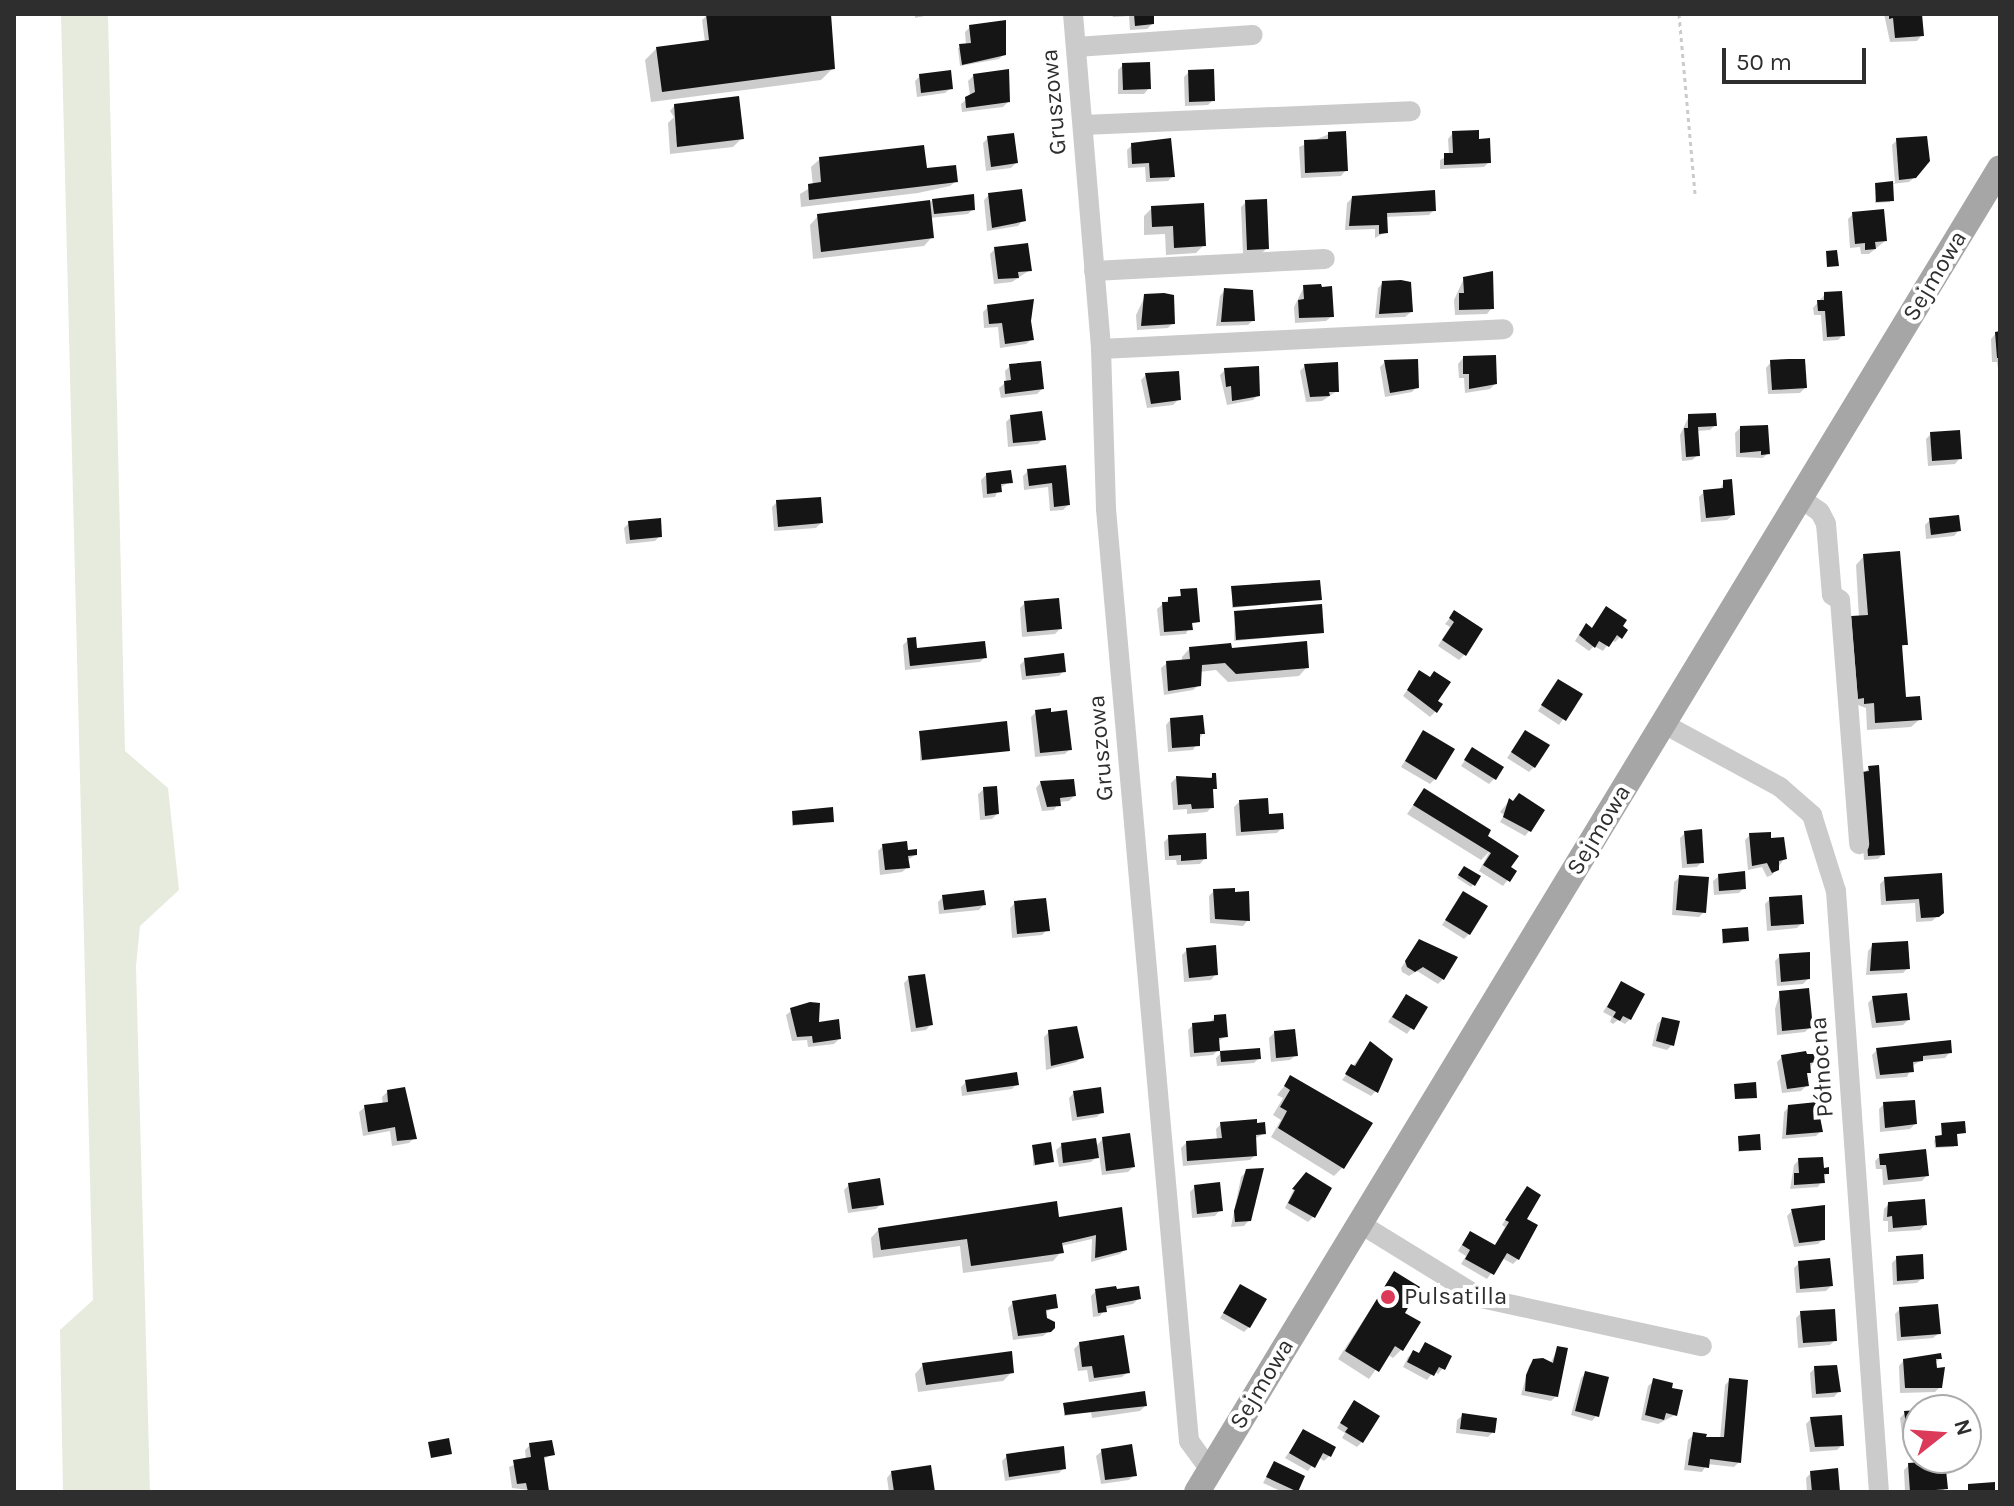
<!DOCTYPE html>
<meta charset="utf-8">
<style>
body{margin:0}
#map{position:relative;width:2014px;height:1506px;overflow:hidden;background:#fff;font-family:Karla,sans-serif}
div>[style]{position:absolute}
.green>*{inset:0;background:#e6ebdd}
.shadow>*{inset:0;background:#0003}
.building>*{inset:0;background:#151515}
.path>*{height:3px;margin-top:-1.5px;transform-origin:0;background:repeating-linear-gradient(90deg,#cbcbcb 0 4px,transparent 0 8px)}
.minor>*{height:20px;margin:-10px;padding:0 10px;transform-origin:10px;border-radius:10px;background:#cbcbcb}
.major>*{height:26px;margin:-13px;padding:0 13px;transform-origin:13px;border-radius:13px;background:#a6a6a6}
.dots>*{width:22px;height:22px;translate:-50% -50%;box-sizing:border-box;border:4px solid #fff;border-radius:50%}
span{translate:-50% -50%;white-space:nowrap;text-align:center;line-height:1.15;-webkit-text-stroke:8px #fff;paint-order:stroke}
.street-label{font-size:24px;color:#2e2e2e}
.poi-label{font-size:24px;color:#2e2e2e}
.left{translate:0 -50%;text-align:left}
.frame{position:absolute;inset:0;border:16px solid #2e2e2e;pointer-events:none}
.north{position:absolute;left:1902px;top:1394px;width:80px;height:80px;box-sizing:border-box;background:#fff;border:2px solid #ababab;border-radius:50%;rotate:73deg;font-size:22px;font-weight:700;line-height:32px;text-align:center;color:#2e2e2e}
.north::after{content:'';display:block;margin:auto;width:28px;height:36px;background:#db3b59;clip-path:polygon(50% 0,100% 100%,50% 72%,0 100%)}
.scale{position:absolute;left:1722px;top:48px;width:144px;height:36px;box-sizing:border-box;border:4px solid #2e2e2e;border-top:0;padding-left:10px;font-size:24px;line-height:28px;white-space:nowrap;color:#2e2e2e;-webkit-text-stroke:6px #fff;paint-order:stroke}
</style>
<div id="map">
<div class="green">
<i style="clip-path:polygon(61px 14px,108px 14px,125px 751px,168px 788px,179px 890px,140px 926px,136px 966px,150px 1492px,63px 1492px,60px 1330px,93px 1300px)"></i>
</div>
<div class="shadow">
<i style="clip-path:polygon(829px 14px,833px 68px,821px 80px,651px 102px,645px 60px,657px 48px,705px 42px,702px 20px,707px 15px)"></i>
<i style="clip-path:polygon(915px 14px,934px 14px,915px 18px)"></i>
<i style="clip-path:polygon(1112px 14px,1152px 14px,1152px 24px,1147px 29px,1130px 30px,1129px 16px,1113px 17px)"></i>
<i style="clip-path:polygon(1366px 14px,1398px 14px,1366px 16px)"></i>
<i style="clip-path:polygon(1884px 14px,1920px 14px,1922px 35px,1917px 41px,1890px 42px)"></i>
<i style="clip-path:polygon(970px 27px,1004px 54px,999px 59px,960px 66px,958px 48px,966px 46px,965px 32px)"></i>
<i style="clip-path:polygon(1123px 65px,1149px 88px,1144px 94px,1118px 94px,1118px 70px)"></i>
<i style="clip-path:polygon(1189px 72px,1213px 100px,1208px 105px,1185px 106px,1184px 77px)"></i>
<i style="clip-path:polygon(920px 76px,951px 88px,945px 93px,917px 97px,915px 81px)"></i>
<i style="clip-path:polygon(973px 76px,1008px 102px,1003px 107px,962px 112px,961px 104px,970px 96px,968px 81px)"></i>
<i style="clip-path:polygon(675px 105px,742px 138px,733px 147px,670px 154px,668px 123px,674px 117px,670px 111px)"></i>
<i style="clip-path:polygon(1453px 133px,1477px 141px,1489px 162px,1484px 167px,1440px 169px,1440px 160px,1449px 155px,1448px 139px)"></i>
<i style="clip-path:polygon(1329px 134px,1346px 170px,1341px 176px,1301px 178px,1299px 147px)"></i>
<i style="clip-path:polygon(988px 138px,1016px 163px,1011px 168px,986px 171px,983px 143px)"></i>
<i style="clip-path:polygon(1897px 140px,1915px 177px,1909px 182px,1891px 184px,1890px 202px,1875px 203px,1876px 185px,1895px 183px,1892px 145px)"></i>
<i style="clip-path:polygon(1132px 145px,1173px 176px,1168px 181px,1146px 182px,1145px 167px,1128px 168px,1127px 150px)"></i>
<i style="clip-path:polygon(820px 159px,925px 173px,956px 181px,950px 186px,918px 193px,801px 207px,800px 194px,813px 186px,811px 167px)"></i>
<i style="clip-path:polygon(989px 195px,1023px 220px,1018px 226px,987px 231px,984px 200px)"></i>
<i style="clip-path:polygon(1352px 198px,1434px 210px,1429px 215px,1385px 217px,1386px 232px,1375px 238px,1375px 229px,1345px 230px,1347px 203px)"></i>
<i style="clip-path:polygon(933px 201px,973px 209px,968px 214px,930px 218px,932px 237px,924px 246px,813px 259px,810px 225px,818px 216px)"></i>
<i style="clip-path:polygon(1246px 202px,1267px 248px,1262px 253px,1243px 254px,1241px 207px)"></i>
<i style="clip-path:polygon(1152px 208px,1204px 245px,1196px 253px,1166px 255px,1165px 234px,1144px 235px,1144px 216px)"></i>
<i style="clip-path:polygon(1853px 214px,1885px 241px,1869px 254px,1861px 254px,1860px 247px,1850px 248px,1848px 219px)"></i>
<i style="clip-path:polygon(995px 249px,1030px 270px,1012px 282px,994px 284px,990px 254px)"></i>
<i style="clip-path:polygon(1464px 278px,1492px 308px,1487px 314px,1455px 315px,1454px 300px)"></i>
<i style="clip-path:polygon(1383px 283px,1411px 312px,1405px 317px,1375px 318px,1378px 288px)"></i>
<i style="clip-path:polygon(1304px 287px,1320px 289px,1332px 316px,1326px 321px,1295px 323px,1294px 307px)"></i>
<i style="clip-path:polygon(1225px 290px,1253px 320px,1248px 325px,1216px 326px,1220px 296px)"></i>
<i style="clip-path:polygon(1825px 294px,1843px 335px,1838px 340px,1823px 341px,1821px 315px,1814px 315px,1813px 308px)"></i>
<i style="clip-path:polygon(1145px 296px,1173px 323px,1168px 328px,1137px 330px,1136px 315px)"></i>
<i style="clip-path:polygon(988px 307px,1029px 321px,1032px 339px,1026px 344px,1000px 348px,998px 327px,984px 328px,983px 312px)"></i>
<i style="clip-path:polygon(1996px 333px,2000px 333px,2000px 381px,1997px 362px,1992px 362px,1991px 339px)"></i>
<i style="clip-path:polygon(1463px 358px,1495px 384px,1490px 389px,1465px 393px,1464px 378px,1459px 378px,1458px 364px)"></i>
<i style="clip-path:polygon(1385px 362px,1417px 387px,1412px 392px,1385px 397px,1380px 367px)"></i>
<i style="clip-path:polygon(1771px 362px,1805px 388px,1800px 393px,1768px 394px,1766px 368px)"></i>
<i style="clip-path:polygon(1010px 366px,1042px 389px,1037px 394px,1001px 398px,999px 388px,1006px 382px,1005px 371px)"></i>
<i style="clip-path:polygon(1305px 366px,1337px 391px,1322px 401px,1306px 402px,1300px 371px)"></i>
<i style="clip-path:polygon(1225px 370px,1258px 395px,1253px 400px,1227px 405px,1220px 375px)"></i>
<i style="clip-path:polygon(1146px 375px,1179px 399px,1173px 405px,1147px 408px,1141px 380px)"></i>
<i style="clip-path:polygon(1689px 416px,1715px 425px,1710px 430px,1696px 431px,1698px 455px,1692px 460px,1682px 461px,1680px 435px)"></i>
<i style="clip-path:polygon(1011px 417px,1043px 439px,1038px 444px,1008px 447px,1006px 422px)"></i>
<i style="clip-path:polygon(1740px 428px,1768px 453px,1763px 458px,1736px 457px,1735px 433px)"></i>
<i style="clip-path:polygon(1931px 434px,1960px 458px,1955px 464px,1928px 466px,1926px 439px)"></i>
<i style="clip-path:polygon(1064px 467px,1068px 505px,1063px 510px,1050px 511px,1048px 487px,1024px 490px,1023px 476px,1028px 471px)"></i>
<i style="clip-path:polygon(986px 475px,1010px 482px,999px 488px,995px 497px,983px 498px,981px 480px)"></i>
<i style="clip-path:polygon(1724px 482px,1733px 515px,1727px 520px,1701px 522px,1699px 497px,1704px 492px,1719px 491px)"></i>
<i style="clip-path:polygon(777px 502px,821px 523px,816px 528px,774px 531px,772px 507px)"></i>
<i style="clip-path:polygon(1930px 520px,1959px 530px,1954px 536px,1926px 539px,1925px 525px)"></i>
<i style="clip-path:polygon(629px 523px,660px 536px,655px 541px,626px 544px,624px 528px)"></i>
<i style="clip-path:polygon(1864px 556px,1906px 644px,1900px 649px,1904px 699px,1920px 719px,1911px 727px,1867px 730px,1866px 708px,1853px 703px,1847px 623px,1859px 618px,1856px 565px)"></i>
<i style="clip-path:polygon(1232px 588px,1320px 599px,1232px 608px)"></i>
<i style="clip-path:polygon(1181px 591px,1198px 622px,1190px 624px,1186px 634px,1160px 636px,1157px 609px,1169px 599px,1180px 598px)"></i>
<i style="clip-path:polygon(1025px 603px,1060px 629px,1055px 634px,1022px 637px,1020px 608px)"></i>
<i style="clip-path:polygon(1235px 613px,1322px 633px,1234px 641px)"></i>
<i style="clip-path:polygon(1454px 613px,1464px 655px,1459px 660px,1438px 646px,1450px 627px,1445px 624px)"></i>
<i style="clip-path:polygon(1601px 614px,1620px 637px,1615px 642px,1611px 640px,1603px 651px,1594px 646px,1589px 651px,1575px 641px,1581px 631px,1591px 629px)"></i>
<i style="clip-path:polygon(908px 640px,915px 650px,985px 657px,980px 662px,905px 670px,903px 645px)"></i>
<i style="clip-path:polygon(1190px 648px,1230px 650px,1307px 667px,1299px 676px,1228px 682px,1216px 670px,1199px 672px,1199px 685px,1193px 690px,1164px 695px,1161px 668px,1167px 663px,1182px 662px,1182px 657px)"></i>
<i style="clip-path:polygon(1025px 660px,1064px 671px,1059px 676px,1022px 680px,1020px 665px)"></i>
<i style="clip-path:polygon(1419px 673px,1435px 702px,1435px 712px,1430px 717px,1403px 696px)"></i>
<i style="clip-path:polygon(1554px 686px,1580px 695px,1559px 725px,1538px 711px)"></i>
<i style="clip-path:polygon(1036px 712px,1066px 712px,1070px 749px,1065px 754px,1035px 757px,1031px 717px)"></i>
<i style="clip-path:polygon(1171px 719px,1203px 733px,1193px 750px,1168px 752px,1166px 725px)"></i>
<i style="clip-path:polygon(1525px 732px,1534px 767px,1529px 772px,1507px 758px)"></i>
<i style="clip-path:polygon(920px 733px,1008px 750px,920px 761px)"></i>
<i style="clip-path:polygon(1419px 738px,1435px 779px,1430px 784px,1401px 767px)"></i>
<i style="clip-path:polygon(1472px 750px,1494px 779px,1489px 784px,1461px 766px)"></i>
<i style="clip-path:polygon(1869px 768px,1883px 854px,1878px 859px,1864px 860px,1858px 779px)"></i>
<i style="clip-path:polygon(1213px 775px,1215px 788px,1211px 792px,1212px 807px,1207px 812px,1187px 814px,1187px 809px,1173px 810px,1171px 783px,1176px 778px,1209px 779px)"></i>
<i style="clip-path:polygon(1041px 782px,1074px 796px,1069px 801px,1059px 802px,1054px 810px,1042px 811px,1036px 788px)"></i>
<i style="clip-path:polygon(984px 789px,997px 814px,992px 819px,980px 820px,978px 794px)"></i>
<i style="clip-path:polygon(1424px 790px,1485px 837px,1514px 872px,1503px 886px,1479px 871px,1490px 851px,1481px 860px,1407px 814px)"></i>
<i style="clip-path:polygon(1509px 801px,1530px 830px,1525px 836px,1500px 822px,1504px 815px,1500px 812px)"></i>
<i style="clip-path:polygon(1239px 802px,1267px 816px,1282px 828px,1277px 833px,1236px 836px,1234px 807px)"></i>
<i style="clip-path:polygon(792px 813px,832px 821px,792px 826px)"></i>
<i style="clip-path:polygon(1685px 833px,1702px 862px,1697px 867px,1682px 868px,1680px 838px)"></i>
<i style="clip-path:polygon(1750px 835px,1769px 840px,1785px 858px,1772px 875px,1767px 877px,1762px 867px,1748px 870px,1745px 840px)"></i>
<i style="clip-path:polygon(1169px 837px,1205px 858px,1200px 864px,1177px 865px,1176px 860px,1165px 860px,1164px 842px)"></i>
<i style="clip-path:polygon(883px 846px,906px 853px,915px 855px,907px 860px,908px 867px,902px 872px,880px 875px,878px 851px)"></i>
<i style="clip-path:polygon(1462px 870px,1473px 885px,1471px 887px,1457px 878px)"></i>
<i style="clip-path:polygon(1719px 876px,1744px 888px,1739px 893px,1714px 895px,1713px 881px)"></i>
<i style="clip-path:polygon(1680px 877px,1704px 912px,1699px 917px,1672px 915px,1674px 882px)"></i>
<i style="clip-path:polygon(1885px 879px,1942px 912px,1932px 921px,1916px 922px,1915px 903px,1881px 905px,1880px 884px)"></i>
<i style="clip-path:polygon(1214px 891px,1248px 920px,1243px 926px,1210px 923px,1209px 896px)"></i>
<i style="clip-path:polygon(1463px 894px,1469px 934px,1464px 939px,1442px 925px)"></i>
<i style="clip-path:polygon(943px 897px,984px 904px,979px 910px,939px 914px,938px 902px)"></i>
<i style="clip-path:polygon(1770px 899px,1802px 923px,1797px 928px,1767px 931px,1765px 904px)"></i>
<i style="clip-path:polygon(1015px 903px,1047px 930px,1042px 935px,1012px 938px,1010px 908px)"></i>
<i style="clip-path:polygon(1723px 931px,1747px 940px,1722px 944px)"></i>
<i style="clip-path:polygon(1420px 941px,1443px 979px,1438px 984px,1417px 971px,1409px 976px,1402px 972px,1401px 968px)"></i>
<i style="clip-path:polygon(1873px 945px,1908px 968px,1903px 973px,1866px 975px,1868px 951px)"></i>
<i style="clip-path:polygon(1187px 950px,1216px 974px,1211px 980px,1184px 982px,1182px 955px)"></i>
<i style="clip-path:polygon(1780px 956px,1808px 979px,1803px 984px,1777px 986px,1775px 961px)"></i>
<i style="clip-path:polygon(909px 978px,931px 1024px,926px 1030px,911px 1032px,904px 983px)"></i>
<i style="clip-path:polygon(1622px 983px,1630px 1019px,1625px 1024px,1618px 1020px,1613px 1024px,1610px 1022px,1612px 1017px,1603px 1012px)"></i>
<i style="clip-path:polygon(1780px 993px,1810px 1027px,1805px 1032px,1777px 1035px,1775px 1009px)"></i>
<i style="clip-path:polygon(1873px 998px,1908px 1020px,1903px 1025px,1872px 1028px,1868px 1003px)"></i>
<i style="clip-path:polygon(1402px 1001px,1425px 1008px,1407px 1034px,1388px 1022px)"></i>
<i style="clip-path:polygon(799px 1005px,818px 1005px,816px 1024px,839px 1039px,834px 1044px,808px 1047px,807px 1040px,792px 1041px,786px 1015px)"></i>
<i style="clip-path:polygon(1215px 1017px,1226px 1036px,1217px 1042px,1218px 1050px,1213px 1055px,1190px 1057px,1188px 1030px,1193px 1025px,1208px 1024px)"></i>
<i style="clip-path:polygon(1662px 1019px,1672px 1045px,1667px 1050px,1652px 1046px,1657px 1024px)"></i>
<i style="clip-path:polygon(1049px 1032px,1082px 1057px,1076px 1062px,1046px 1070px,1044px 1037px)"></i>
<i style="clip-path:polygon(1274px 1033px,1296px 1055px,1290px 1060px,1271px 1062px,1269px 1038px)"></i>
<i style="clip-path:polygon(1370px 1044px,1376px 1091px,1371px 1096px,1342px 1080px)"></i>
<i style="clip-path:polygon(1877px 1050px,1950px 1052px,1945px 1058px,1922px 1060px,1912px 1066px,1907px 1077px,1876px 1079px,1872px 1055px)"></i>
<i style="clip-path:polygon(1221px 1053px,1259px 1058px,1254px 1063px,1217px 1066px,1216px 1058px)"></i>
<i style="clip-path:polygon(1782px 1057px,1813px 1062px,1806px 1076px,1806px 1086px,1801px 1091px,1782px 1093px,1777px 1062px)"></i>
<i style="clip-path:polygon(1291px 1078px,1342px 1168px,1334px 1176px,1271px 1137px,1281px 1120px,1273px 1115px,1283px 1098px,1277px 1095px)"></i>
<i style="clip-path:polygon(966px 1082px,1017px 1084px,1012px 1089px,962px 1096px,961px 1087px)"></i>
<i style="clip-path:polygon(387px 1092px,414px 1138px,409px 1143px,392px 1146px,390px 1131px,363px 1136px,359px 1112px,365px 1107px,383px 1105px,382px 1097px)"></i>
<i style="clip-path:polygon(1074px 1093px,1102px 1112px,1097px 1117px,1072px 1121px,1069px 1098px)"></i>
<i style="clip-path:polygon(1884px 1104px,1915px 1124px,1910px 1129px,1880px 1132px,1879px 1109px)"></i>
<i style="clip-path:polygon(1789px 1107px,1821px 1131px,1816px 1136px,1782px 1139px,1784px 1112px)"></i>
<i style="clip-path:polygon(1221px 1124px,1263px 1134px,1254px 1139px,1255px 1155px,1250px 1160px,1183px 1166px,1181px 1148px,1186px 1143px,1217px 1140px,1216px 1129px)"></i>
<i style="clip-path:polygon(1942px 1125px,1964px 1132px,1955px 1135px,1954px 1147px,1935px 1148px,1934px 1140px,1941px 1137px)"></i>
<i style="clip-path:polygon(1739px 1138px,1759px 1149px,1738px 1152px)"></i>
<i style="clip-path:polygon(1103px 1139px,1133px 1167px,1128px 1172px,1102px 1175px,1099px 1155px,1091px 1162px,1059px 1167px,1056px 1150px,1062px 1145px,1095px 1147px)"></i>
<i style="clip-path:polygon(1033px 1147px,1051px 1162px,1033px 1166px)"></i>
<i style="clip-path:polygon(1880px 1156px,1927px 1175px,1922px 1181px,1883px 1185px,1882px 1169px,1876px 1169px,1875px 1161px)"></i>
<i style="clip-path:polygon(1799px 1160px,1827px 1173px,1818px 1187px,1790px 1189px,1794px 1165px)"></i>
<i style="clip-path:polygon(1247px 1171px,1249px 1220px,1244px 1226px,1231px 1227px,1241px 1177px)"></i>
<i style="clip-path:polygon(849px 1185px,881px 1204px,876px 1209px,848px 1213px,844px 1190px)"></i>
<i style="clip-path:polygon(1296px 1185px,1314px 1216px,1308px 1222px,1285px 1208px)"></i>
<i style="clip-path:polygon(1195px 1187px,1220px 1210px,1215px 1216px,1192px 1218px,1190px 1192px)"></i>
<i style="clip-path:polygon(1522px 1194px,1525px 1220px,1535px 1226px,1518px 1259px,1513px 1264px,1502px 1258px,1487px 1279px,1461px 1264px,1466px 1256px,1458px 1251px,1465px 1239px,1470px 1234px,1494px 1247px,1505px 1227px,1502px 1225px)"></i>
<i style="clip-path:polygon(1889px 1204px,1925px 1225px,1920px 1230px,1888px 1232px,1888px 1221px,1883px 1221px,1884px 1209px)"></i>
<i style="clip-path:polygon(1120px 1209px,1125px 1249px,1120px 1254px,1091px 1262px,1092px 1239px,1061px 1246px,1061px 1252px,1053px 1261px,963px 1273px,960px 1246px,873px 1258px,871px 1238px,879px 1229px,1057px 1219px)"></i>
<i style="clip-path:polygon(1792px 1211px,1823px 1239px,1818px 1244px,1794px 1247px,1787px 1216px)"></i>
<i style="clip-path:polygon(1897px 1258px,1922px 1278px,1917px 1283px,1893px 1285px,1892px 1263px)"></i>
<i style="clip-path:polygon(1799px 1263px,1831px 1286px,1826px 1291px,1796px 1293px,1794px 1268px)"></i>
<i style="clip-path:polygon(1394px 1274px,1402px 1313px,1401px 1350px,1393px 1358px,1387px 1354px,1369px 1379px,1338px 1359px)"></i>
<i style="clip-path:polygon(1240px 1286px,1249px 1327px,1244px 1332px,1220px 1318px)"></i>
<i style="clip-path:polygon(1096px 1291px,1139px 1298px,1133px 1304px,1105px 1309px,1100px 1316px,1093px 1317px,1091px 1296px)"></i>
<i style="clip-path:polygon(1013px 1303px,1055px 1307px,1044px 1313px,1049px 1331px,1043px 1336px,1013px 1340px,1008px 1308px)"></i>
<i style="clip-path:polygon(1900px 1309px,1939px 1333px,1933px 1338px,1897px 1341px,1895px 1314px)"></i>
<i style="clip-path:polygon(1801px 1313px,1835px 1340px,1830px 1345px,1798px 1348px,1796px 1318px)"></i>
<i style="clip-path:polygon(1079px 1344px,1128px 1372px,1122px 1377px,1089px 1382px,1087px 1370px,1078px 1371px,1074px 1349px)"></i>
<i style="clip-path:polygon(1426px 1344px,1443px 1368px,1438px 1374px,1434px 1371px,1427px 1380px,1403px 1367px,1408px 1357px,1414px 1352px,1418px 1354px)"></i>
<i style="clip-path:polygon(1558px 1348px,1556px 1396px,1551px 1401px,1521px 1395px,1529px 1366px,1534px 1361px,1550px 1364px)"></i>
<i style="clip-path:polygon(1940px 1358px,1934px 1364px,1940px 1387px,1935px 1392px,1900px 1393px,1899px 1366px,1904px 1360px)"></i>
<i style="clip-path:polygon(923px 1365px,1012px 1372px,1003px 1381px,918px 1392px,915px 1374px)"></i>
<i style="clip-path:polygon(1815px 1368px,1839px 1391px,1834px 1397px,1812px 1398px,1810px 1373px)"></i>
<i style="clip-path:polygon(1586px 1373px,1597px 1415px,1592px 1421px,1571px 1415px,1581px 1378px)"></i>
<i style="clip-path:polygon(1730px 1380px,1739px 1462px,1734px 1467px,1707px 1464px,1702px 1472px,1684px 1470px,1688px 1440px,1693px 1435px,1704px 1439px,1720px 1439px,1725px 1385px)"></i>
<i style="clip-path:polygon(1654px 1381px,1675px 1415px,1658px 1424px,1641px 1420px,1648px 1386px)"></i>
<i style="clip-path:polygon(1354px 1403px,1362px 1442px,1357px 1447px,1342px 1438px,1345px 1433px,1337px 1428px)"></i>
<i style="clip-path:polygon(1064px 1405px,1145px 1406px,1140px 1411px,1092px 1418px,1091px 1412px,1064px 1416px)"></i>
<i style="clip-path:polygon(1918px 1412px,1918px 1441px,1903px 1442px,1900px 1418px,1905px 1413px)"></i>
<i style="clip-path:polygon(1463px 1415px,1493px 1432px,1488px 1437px,1456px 1433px,1457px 1420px)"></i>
<i style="clip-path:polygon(1811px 1419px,1842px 1445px,1837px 1450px,1810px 1452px,1806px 1424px)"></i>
<i style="clip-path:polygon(1304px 1431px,1330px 1455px,1324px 1461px,1318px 1457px,1308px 1471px,1285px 1458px)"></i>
<i style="clip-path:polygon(530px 1445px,553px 1454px,542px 1460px,546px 1492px,512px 1488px,509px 1467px,526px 1460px,525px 1450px)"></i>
<i style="clip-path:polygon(1102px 1451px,1134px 1475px,1129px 1480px,1101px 1484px,1096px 1456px)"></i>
<i style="clip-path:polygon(1007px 1456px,1064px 1468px,1059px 1473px,1005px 1481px,1002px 1461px)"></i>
<i style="clip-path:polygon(1274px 1463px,1296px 1491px,1295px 1492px,1283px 1492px,1263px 1483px)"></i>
<i style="clip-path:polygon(1909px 1465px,1936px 1473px,1945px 1488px,1942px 1492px,1905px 1492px,1904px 1470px)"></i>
<i style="clip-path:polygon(892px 1472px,933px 1492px,889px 1492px,887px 1478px)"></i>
<i style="clip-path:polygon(1811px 1473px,1838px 1492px,1807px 1492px,1806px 1478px)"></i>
</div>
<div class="building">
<i style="clip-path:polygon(706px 14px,831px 14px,835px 69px,662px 92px,656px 47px,709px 40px)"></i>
<i style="clip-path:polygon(1134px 14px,1154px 14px,1154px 24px,1135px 26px)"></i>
<i style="clip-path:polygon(1889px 14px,1922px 14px,1924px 36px,1895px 38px,1893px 18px,1889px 19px)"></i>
<i style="clip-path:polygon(1006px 20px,1006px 55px,962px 65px,959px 44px,971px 43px,969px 25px)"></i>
<i style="clip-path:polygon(1150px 62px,1151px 89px,1123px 90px,1122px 63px)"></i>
<i style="clip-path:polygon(1009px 69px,1010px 102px,966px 108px,965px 97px,975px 92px,973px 74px)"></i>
<i style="clip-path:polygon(1214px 69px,1215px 101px,1189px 102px,1188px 70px)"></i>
<i style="clip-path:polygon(951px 70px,953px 89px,921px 93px,919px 74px)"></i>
<i style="clip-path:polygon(739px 96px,744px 139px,677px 147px,674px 104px)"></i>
<i style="clip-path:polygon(1479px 130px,1479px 139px,1490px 138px,1491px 163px,1444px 165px,1444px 153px,1453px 153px,1452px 131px)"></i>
<i style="clip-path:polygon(1346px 131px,1348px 171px,1305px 173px,1304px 140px,1328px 139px,1328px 132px)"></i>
<i style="clip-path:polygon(1014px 133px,1018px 163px,991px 167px,987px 136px)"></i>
<i style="clip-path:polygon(1927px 136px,1930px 161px,1916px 178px,1899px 180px,1896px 138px)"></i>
<i style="clip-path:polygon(1171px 138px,1175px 177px,1150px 178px,1149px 163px,1132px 164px,1131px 143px)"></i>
<i style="clip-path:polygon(924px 145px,927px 168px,956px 165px,958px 182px,809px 200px,808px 184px,821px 182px,819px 157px)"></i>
<i style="clip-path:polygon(1893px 181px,1894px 201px,1876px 202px,1875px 183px)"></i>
<i style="clip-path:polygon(1022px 189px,1026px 221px,992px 228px,988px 193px)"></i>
<i style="clip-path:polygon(1435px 190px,1436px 211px,1387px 213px,1388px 233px,1379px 234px,1379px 225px,1349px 226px,1352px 196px)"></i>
<i style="clip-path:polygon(974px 194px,975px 210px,934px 214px,932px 199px)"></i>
<i style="clip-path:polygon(1267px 199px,1269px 249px,1247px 250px,1245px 200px)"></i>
<i style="clip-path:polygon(930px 200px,934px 238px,821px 252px,817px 214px)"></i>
<i style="clip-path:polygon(1204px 203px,1206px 246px,1174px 248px,1173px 226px,1152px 227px,1151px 206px)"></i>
<i style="clip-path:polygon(1884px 209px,1887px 241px,1875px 242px,1876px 249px,1865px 250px,1865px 243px,1855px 244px,1852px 212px)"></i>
<i style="clip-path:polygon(1028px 243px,1032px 271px,1018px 272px,1019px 278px,998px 279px,994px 247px)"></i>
<i style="clip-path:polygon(1837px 250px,1839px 266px,1827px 267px,1826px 251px)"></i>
<i style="clip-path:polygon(1493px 271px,1494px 309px,1459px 310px,1459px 293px,1464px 293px,1463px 277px)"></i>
<i style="clip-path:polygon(1401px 280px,1411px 282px,1413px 312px,1379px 314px,1382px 281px)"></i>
<i style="clip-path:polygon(1321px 284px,1322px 287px,1332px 286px,1334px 317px,1299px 318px,1298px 300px,1304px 299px,1303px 285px)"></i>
<i style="clip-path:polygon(1224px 288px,1253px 290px,1255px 321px,1221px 322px)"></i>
<i style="clip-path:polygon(1842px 291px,1845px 336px,1827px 337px,1825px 311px,1818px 311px,1817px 300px,1824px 300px,1824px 292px)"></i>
<i style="clip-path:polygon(1164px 293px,1174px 295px,1175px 324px,1141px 326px,1144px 294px)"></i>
<i style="clip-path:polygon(1034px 299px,1031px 321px,1034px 340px,1005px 344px,1002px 323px,989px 324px,987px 305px)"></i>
<i style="clip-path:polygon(2000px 331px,2000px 358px,1997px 358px,1995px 332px)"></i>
<i style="clip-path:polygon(1496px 355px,1497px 384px,1469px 389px,1469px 374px,1463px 374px,1463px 356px)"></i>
<i style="clip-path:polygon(1418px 359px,1419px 388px,1390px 393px,1384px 360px)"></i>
<i style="clip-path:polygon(1789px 359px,1805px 359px,1807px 388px,1772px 390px,1770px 360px)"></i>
<i style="clip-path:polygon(1041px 361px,1044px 389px,1005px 394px,1004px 381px,1011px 380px,1009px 364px)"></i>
<i style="clip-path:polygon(1338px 362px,1339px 392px,1329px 392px,1330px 396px,1310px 397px,1304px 364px)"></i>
<i style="clip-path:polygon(1259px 366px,1260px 396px,1232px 401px,1231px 386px,1226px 387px,1224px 368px)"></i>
<i style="clip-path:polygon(1179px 371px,1181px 400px,1151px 404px,1145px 373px)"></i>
<i style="clip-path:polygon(1042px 411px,1046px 440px,1013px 443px,1010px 415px)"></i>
<i style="clip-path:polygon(1716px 413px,1717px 426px,1698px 427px,1700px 456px,1686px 457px,1684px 428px,1688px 428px,1688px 414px)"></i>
<i style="clip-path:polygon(1768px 425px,1770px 454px,1761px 455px,1761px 451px,1740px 453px,1740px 426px)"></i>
<i style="clip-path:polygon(1960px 430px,1962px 459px,1932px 461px,1930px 432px)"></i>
<i style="clip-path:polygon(1066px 465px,1070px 505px,1054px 507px,1052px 483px,1029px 486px,1027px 469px)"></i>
<i style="clip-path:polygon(1011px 470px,1013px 483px,1001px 484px,1002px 492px,987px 494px,986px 473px)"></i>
<i style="clip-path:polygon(1732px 479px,1735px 515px,1706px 518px,1703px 490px,1723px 488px,1723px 480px)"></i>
<i style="clip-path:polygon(821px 497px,823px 523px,778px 527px,776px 500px)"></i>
<i style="clip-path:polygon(1959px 515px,1961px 531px,1931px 535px,1929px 518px)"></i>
<i style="clip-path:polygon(661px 518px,662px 537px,630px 540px,628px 521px)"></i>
<i style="clip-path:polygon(1900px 551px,1908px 645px,1902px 645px,1906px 697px,1920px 696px,1922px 720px,1875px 723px,1874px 703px,1864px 704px,1864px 698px,1858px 699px,1851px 616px,1868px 615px,1863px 554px)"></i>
<i style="clip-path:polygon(1320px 580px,1322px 600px,1233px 607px,1231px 586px)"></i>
<i style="clip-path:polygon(1197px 588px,1200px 622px,1192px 623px,1193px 630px,1164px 632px,1162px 602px,1168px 602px,1168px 597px,1181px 596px,1180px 589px)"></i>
<i style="clip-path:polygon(1059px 598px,1062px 629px,1027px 632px,1024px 601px)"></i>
<i style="clip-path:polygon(1322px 604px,1324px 633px,1236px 640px,1234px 611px)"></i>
<i style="clip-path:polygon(1606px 606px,1627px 620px,1623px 626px,1628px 630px,1622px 639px,1617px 635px,1609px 647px,1599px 641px,1595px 648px,1579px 635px,1586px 623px,1592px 628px)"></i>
<i style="clip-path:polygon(1454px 610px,1483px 629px,1466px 656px,1442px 640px,1454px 622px,1449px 618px)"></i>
<i style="clip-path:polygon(916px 637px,917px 648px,985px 641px,987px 658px,910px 666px,907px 638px)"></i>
<i style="clip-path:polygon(1307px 641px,1309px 668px,1236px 674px,1225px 663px,1202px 665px,1201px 686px,1168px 691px,1166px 661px,1190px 659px,1189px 647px,1231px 643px,1232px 648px)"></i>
<i style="clip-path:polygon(1064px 653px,1066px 672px,1026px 676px,1024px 658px)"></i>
<i style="clip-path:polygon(1419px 670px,1430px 677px,1434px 671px,1451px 682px,1438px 701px,1443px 704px,1437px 713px,1407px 690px)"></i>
<i style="clip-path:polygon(1558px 679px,1583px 694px,1566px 721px,1541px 705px)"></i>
<i style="clip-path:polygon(1051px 708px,1051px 712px,1067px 710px,1072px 750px,1040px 753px,1035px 710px)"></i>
<i style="clip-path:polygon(1203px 715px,1205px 734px,1200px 734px,1200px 746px,1172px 748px,1170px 718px)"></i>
<i style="clip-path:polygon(1007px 721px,1010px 751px,922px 760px,919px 731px)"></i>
<i style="clip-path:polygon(1423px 730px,1455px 749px,1436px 780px,1405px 761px)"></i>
<i style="clip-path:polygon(1525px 730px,1550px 745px,1535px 768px,1511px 752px)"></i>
<i style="clip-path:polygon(1472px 747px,1504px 767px,1496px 780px,1464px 760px)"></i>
<i style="clip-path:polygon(1879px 765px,1885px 855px,1868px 856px,1862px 772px,1869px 771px,1868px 766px)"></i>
<i style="clip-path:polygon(1212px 773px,1216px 773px,1217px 789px,1213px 789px,1214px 808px,1192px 809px,1191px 804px,1178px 805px,1176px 776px,1212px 778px)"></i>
<i style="clip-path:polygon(1074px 779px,1076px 796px,1060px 798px,1061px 806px,1047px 807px,1040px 781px)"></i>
<i style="clip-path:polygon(997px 786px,999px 814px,985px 816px,983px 787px)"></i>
<i style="clip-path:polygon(1424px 788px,1491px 830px,1488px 836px,1519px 856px,1511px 867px,1517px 871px,1510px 882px,1483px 865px,1491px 853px,1413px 805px)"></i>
<i style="clip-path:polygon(1519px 793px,1545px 810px,1531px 832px,1503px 817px,1509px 798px,1513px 801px)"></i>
<i style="clip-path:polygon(1268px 798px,1269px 814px,1283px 813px,1284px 829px,1241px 832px,1239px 800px)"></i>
<i style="clip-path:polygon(833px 807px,834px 822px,793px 825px,792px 811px)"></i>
<i style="clip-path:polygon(1702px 829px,1704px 863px,1687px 864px,1684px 831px)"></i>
<i style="clip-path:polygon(1771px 832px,1771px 838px,1784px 837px,1787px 859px,1779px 861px,1779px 870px,1772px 873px,1767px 863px,1752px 866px,1749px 833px)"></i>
<i style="clip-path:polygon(1206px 833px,1207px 859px,1181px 861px,1181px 855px,1169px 856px,1168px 835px)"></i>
<i style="clip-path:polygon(907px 841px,908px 850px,917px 849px,917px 855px,908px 856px,910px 868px,885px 870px,882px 844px)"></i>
<i style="clip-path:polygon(1464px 866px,1481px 876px,1475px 886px,1458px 875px)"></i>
<i style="clip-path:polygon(1745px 871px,1746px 889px,1719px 891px,1718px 874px)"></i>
<i style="clip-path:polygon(1942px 873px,1944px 913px,1939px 917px,1921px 918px,1919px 899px,1886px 901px,1884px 877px)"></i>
<i style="clip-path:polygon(1679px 875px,1709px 877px,1706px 913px,1676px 910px)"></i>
<i style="clip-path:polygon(1235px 888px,1235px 892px,1249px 891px,1250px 921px,1215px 919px,1213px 889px)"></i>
<i style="clip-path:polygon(984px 890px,986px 905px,944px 910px,942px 895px)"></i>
<i style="clip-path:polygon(1463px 891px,1488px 906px,1470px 935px,1445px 920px)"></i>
<i style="clip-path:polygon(1802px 895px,1804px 924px,1771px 926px,1769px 897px)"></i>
<i style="clip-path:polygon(1046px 898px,1050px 931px,1017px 934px,1014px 901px)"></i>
<i style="clip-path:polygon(1748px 927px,1749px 941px,1723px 943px,1722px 929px)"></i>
<i style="clip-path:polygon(1419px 939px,1458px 957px,1444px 980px,1423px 967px,1415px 972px,1407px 967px,1405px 961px)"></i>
<i style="clip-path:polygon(1908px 941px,1910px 969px,1870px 971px,1872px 943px)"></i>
<i style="clip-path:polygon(1216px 945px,1218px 975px,1189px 978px,1186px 948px)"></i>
<i style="clip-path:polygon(1810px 952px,1810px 979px,1781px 982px,1779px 954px)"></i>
<i style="clip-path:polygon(925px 974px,933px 1025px,916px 1028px,908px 976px)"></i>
<i style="clip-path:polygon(1621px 981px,1645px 994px,1631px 1020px,1623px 1016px,1620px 1021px,1613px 1017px,1616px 1012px,1607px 1007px)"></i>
<i style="clip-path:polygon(1809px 988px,1813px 1028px,1782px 1031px,1779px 991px)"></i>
<i style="clip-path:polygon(1907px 993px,1910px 1020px,1876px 1023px,1872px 996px)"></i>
<i style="clip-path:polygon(1406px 994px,1428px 1007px,1414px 1030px,1392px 1017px)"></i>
<i style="clip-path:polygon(810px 1002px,820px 1003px,819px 1022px,839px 1019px,841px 1039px,813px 1043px,812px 1036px,797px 1037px,790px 1008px)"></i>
<i style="clip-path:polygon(1226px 1014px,1228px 1037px,1219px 1038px,1220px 1051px,1194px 1053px,1192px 1023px,1214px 1021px,1214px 1015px)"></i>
<i style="clip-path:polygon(1662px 1017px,1680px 1021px,1674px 1046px,1656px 1041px)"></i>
<i style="clip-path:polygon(1077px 1026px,1084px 1058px,1051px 1066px,1048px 1030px)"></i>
<i style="clip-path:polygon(1295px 1029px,1298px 1056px,1276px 1058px,1274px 1031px)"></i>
<i style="clip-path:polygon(1951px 1040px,1952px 1053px,1923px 1056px,1923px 1061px,1913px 1062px,1914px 1072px,1880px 1075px,1876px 1048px)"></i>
<i style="clip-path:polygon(1370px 1041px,1393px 1059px,1378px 1093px,1345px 1074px,1351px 1064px,1355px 1066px)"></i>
<i style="clip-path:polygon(1260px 1048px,1261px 1059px,1221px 1062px,1220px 1051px)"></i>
<i style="clip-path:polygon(1806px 1051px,1807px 1054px,1814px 1054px,1815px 1062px,1810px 1063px,1811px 1073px,1807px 1073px,1809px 1086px,1787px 1089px,1781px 1055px)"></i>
<i style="clip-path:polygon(1017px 1072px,1019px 1085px,967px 1092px,965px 1080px)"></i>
<i style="clip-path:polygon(1290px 1075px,1373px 1123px,1344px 1169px,1278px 1128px,1287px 1111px,1280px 1107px,1290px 1090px,1284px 1086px)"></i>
<i style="clip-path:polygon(1756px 1082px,1757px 1098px,1735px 1099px,1734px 1084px)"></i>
<i style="clip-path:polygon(405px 1087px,417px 1139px,397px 1141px,395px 1127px,368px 1132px,364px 1105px,388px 1102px,387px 1090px)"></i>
<i style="clip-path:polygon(1101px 1087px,1104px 1113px,1077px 1117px,1073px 1091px)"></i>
<i style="clip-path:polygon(1915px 1100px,1917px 1124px,1885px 1128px,1883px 1102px)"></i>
<i style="clip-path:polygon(1817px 1102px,1823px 1132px,1786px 1135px,1788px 1105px)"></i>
<i style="clip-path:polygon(1257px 1119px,1257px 1123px,1265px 1122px,1266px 1134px,1256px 1135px,1257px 1156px,1187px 1161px,1186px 1141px,1222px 1138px,1220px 1122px)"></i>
<i style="clip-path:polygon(1965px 1121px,1966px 1133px,1957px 1134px,1958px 1146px,1936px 1147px,1935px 1136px,1942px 1135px,1941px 1123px)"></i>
<i style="clip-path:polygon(1130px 1133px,1135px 1167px,1106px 1171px,1102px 1137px)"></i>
<i style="clip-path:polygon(1760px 1134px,1761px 1150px,1739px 1151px,1738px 1136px)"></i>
<i style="clip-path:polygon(1096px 1138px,1099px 1158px,1063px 1163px,1061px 1143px)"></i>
<i style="clip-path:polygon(1051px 1142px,1054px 1162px,1035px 1165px,1032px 1145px)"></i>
<i style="clip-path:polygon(1926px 1149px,1929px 1176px,1888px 1180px,1886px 1165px,1880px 1165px,1879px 1154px)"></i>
<i style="clip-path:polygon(1823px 1157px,1824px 1168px,1829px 1167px,1829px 1174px,1824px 1174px,1825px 1183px,1794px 1185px,1794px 1173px,1799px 1173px,1798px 1158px)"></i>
<i style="clip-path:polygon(1264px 1168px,1251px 1221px,1235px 1222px,1234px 1211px,1246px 1169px)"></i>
<i style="clip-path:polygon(1306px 1172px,1332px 1188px,1315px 1218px,1288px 1203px,1295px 1190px,1292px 1189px)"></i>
<i style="clip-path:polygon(880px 1178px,884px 1205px,852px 1209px,848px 1183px)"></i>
<i style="clip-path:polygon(1220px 1182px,1223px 1211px,1197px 1214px,1194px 1185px)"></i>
<i style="clip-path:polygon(1527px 1186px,1541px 1195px,1527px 1219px,1538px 1225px,1519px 1260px,1507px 1253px,1494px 1275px,1465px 1259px,1470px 1250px,1462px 1245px,1470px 1231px,1495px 1245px,1509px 1222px,1505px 1220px)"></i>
<i style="clip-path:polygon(1925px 1199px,1927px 1225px,1893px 1228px,1892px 1216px,1887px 1217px,1888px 1202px)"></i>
<i style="clip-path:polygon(1057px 1201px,1059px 1217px,1122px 1207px,1127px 1250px,1095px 1258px,1096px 1235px,1062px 1243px,1064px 1253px,971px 1266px,967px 1239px,881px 1250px,878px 1228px)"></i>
<i style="clip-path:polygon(1825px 1205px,1825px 1240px,1799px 1243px,1791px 1209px)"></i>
<i style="clip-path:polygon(1923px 1254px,1924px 1279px,1897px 1281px,1896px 1256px)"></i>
<i style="clip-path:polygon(1830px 1258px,1833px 1286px,1800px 1289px,1798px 1261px)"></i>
<i style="clip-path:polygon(1394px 1271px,1420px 1287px,1405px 1313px,1421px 1322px,1403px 1351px,1395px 1346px,1379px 1372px,1345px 1351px)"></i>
<i style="clip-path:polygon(1240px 1284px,1267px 1299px,1250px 1328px,1223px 1313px)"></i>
<i style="clip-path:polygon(1116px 1286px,1117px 1289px,1139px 1286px,1141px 1299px,1106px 1306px,1107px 1312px,1098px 1313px,1095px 1289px)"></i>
<i style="clip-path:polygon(1056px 1294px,1058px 1308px,1046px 1310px,1047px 1318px,1055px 1322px,1055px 1328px,1051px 1332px,1018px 1336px,1012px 1301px)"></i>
<i style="clip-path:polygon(1938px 1304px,1941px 1334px,1901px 1337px,1899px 1307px)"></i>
<i style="clip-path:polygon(1835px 1309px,1837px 1341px,1803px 1343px,1800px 1311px)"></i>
<i style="clip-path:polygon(1124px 1335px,1130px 1373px,1094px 1378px,1092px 1366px,1082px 1367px,1079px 1342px)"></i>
<i style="clip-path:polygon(1425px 1342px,1452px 1356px,1445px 1370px,1439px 1367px,1434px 1376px,1407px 1362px,1413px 1350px,1419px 1353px)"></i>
<i style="clip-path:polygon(1557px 1346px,1568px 1348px,1558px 1397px,1525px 1391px,1526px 1375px,1533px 1359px,1543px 1358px,1553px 1363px)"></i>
<i style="clip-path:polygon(1012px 1351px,1014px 1373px,926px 1385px,922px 1363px)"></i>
<i style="clip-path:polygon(1941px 1353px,1942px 1359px,1936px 1359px,1937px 1368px,1945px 1367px,1942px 1388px,1905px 1388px,1903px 1359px)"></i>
<i style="clip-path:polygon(1837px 1365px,1841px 1392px,1816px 1394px,1814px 1366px)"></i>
<i style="clip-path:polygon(1585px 1371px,1609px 1377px,1599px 1417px,1575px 1411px)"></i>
<i style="clip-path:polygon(1653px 1378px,1673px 1383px,1672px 1388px,1683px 1390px,1677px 1416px,1666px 1413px,1664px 1420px,1645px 1415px)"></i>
<i style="clip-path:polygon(1729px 1378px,1748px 1380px,1741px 1463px,1710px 1459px,1709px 1468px,1688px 1465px,1693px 1432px,1707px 1434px,1706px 1437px,1724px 1437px)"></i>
<i style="clip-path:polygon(1145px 1391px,1147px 1406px,1065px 1415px,1063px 1403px)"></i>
<i style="clip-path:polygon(1354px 1400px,1380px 1416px,1363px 1443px,1345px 1432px,1348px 1428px,1340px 1423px)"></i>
<i style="clip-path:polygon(1918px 1410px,1918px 1438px,1908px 1438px,1904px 1411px)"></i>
<i style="clip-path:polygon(1462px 1413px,1497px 1418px,1495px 1433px,1460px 1429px)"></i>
<i style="clip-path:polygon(1842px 1415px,1844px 1446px,1815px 1447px,1810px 1417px)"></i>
<i style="clip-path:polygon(1303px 1429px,1336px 1447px,1331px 1457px,1323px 1453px,1315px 1468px,1289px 1453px)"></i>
<i style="clip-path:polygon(449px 1438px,452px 1454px,431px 1458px,428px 1442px)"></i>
<i style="clip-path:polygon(552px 1440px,555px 1455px,544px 1457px,549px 1491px,528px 1492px,526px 1483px,517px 1484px,513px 1460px,531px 1457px,529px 1443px)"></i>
<i style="clip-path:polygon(1132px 1444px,1137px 1476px,1105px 1480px,1101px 1449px)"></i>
<i style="clip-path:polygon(1064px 1446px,1066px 1469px,1009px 1477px,1006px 1454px)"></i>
<i style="clip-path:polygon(1274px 1461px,1305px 1476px,1298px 1492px,1266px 1477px)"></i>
<i style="clip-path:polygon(1937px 1461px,1937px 1470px,1946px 1470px,1948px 1489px,1910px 1492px,1908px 1463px)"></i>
<i style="clip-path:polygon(931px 1465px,935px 1492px,894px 1492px,891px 1471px)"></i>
<i style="clip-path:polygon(1838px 1468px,1840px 1492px,1812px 1492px,1810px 1471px)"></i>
<i style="clip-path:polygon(1995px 1482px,1995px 1492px,1968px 1492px,1968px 1484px)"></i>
</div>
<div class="path">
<i style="left:1679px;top:14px;width:180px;rotate:84.9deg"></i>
</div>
<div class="minor">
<i style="left:1073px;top:14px;width:336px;rotate:85.2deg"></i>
<i style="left:1101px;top:349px;width:160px;rotate:88.2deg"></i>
<i style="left:1106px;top:509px;width:936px;rotate:84.91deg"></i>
<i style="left:1189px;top:1441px;width:36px;rotate:54deg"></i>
<i style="left:1076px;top:47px;width:177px;rotate:-3.9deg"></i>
<i style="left:1083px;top:125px;width:328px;rotate:-2.4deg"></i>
<i style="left:1094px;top:271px;width:231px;rotate:-3deg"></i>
<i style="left:1101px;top:349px;width:403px;rotate:-2.8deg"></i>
<i style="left:1800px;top:498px;width:24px;rotate:35deg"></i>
<i style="left:1820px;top:512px;width:13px;rotate:63deg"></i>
<i style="left:1826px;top:524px;width:71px;rotate:85.2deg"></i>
<i style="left:1832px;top:595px;width:9px;rotate:32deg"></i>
<i style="left:1840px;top:600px;width:245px;rotate:85.5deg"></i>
<i style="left:1664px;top:724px;width:132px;rotate:28.5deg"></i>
<i style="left:1780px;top:787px;width:43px;rotate:41.2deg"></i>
<i style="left:1812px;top:815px;width:80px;rotate:72.5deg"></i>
<i style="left:1836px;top:891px;width:603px;rotate:85.91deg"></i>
<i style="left:1359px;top:1223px;width:143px;rotate:31.6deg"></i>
<i style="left:1481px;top:1298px;width:226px;rotate:12.3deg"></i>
</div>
<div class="major">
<i style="left:1197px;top:1492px;width:1548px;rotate:-58.76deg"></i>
</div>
<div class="dots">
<i style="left:1388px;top:1297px;background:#db3b59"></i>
</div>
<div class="street-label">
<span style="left:1054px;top:102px;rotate:-95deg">Gruszowa</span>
<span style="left:1935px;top:276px;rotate:-59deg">Sejmowa</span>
<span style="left:1101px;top:748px;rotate:-95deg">Gruszowa</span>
<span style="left:1599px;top:830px;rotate:-59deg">Sejmowa</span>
<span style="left:1822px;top:1067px;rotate:-94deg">Północna</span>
<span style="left:1262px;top:1384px;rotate:-59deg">Sejmowa</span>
</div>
<div class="poi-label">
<span class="left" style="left:1404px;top:1297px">Pulsatilla</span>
</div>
<div class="frame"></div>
<div class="north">N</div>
<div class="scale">50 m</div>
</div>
